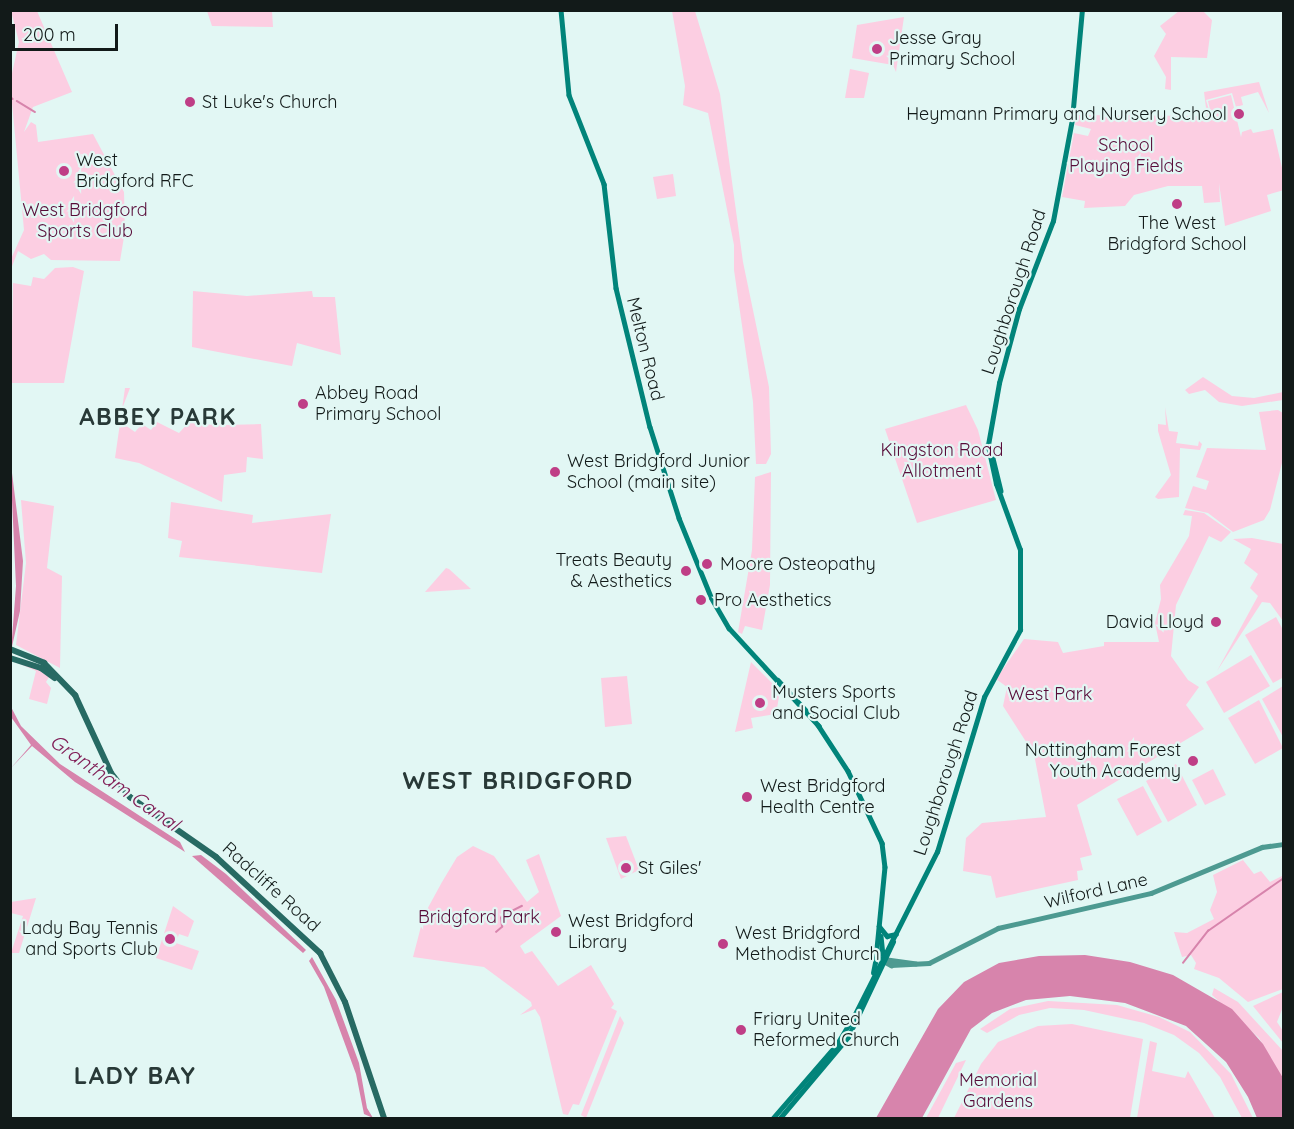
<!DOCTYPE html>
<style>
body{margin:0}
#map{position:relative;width:1294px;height:1129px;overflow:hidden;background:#e2f7f4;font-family:Quicksand,sans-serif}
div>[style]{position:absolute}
.green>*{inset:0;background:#fccee2}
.water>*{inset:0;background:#d784ac}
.stream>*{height:1.5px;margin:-0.75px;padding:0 0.75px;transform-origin:0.75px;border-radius:0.75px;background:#d784ac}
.secondary>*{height:4.5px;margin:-2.25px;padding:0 2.25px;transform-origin:2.25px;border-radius:2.25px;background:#4d9a91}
.primary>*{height:4.5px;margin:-2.25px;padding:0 2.25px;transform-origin:2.25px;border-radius:2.25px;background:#01847a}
.highway>*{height:6px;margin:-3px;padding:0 3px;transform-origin:3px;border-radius:3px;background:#276a63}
.dots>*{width:16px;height:16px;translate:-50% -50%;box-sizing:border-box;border:3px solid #e2f7f4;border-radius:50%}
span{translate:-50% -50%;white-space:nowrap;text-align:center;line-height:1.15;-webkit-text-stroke:4.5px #e2f7f4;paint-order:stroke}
.poi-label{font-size:18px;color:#121a19}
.left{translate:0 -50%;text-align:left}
.right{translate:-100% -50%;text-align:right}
.park-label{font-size:18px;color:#580c39}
.street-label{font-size:18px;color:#121a19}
.water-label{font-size:20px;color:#811e57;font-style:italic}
.district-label{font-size:24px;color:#283937;font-weight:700;letter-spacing:1.5px}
.frame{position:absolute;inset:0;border:12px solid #121a19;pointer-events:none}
.scale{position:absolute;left:12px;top:24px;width:106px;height:27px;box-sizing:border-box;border:3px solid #121a19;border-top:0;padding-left:8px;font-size:18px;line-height:21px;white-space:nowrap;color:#121a19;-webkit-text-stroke:4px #e2f7f4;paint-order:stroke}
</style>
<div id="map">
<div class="green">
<i style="clip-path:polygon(11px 11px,37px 11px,72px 92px,33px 107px,24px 132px,31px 122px,36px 125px,38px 142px,93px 134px,124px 192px,125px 231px,120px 261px,51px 260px,44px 254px,31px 259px,18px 251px,11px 269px,11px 259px,24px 230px,10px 82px,19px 42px)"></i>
<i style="clip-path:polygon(207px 11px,272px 11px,273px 27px,212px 26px)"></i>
<i style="clip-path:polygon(672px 11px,695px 11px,720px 94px,743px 262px,769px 387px,771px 454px,766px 464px,756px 464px,753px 402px,734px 270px,734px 245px,708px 113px,683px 105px,685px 86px)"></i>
<i style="clip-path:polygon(1179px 11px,1203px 11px,1212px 20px,1207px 58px,1171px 57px,1171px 90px,1165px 89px,1166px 77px,1154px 56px,1166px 34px,1160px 26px)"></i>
<i style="clip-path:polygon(904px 17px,896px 72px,893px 65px,852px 58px,857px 25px)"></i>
<i style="clip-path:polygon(850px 69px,869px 73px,864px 98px,845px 98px)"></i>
<i style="clip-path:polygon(1259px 82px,1269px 113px,1258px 92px,1241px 97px,1243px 105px,1236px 107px,1232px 93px,1206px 100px,1213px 123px,1208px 101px,1231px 95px,1241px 137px,1242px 132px,1251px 129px,1253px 133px,1273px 129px,1283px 172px,1284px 190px,1267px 195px,1271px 211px,1225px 226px,1219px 183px,1220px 202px,1204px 203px,1202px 186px,1168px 186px,1134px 195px,1125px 206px,1084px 208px,1085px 201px,1062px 197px,1074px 133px,1088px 136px,1091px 129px,1075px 125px,1077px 115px,1207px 116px,1204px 92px)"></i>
<i style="clip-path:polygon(673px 174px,676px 196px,657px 199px,653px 177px)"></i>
<i style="clip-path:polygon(73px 267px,84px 271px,64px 383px,11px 383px,13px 283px,31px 286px,33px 277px,44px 279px,55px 268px)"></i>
<i style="clip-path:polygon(193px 291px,247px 296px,312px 291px,313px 297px,335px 297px,341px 355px,297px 343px,292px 366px,192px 347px)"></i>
<i style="clip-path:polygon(1203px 377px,1232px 396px,1254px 398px,1283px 392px,1283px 400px,1242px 406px,1219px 402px,1205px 390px,1189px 394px,1185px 390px)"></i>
<i style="clip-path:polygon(125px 388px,130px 388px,122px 409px,129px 417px,125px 425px,135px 432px,142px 424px,151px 430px,157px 422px,179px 433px,192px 419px,211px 425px,216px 419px,225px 425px,261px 424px,263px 459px,247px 457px,246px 472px,224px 475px,222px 502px,139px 463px,115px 458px)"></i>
<i style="clip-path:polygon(966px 405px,978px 430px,996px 500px,917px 523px,885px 429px)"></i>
<i style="clip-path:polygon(1165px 407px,1169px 431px,1178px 432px,1176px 443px,1198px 446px,1199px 441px,1202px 444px,1200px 450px,1180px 448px,1179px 497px,1158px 499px,1155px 497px,1171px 475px,1158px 431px,1158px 424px,1166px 425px)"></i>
<i style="clip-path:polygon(1278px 410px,1283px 413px,1283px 459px,1270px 510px,1264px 520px,1233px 532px,1208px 513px,1185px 508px,1193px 486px,1206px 490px,1209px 481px,1196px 477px,1207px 448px,1266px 450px,1259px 412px)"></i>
<i style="clip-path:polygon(771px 472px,770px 585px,762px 630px,745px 626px,742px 634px,738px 632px,752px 550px,755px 477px)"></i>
<i style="clip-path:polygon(21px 500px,54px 506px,47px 568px,62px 576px,60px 668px,16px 645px,26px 563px)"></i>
<i style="clip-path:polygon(171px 502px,253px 515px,252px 523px,331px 514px,322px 573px,179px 557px,182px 541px,168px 538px)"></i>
<i style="clip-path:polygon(1185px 510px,1204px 513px,1231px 532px,1221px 542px,1209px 536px,1176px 605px,1171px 656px,1188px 680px,1199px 687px,1186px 705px,1204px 729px,1077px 805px,1092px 855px,1080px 858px,1083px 870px,1077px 871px,1078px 880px,996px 898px,991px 876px,963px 871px,966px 838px,982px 823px,1046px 817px,1034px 754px,1003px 706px,1007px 687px,996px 679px,1024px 639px,1058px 642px,1063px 653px,1104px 646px,1104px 642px,1159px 642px,1155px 623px,1161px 599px,1160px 585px,1189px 536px,1192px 516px,1183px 515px)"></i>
<i style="clip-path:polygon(1252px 538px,1283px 544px,1283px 621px,1270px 603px,1262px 602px,1217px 671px,1258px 596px,1250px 588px,1258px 574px,1244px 563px,1251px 549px,1233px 539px)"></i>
<i style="clip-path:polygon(446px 568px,449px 569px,471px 589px,425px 592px)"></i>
<i style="clip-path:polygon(1276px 617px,1283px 630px,1284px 677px,1273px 683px,1245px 635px)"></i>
<i style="clip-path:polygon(1251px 655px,1270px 686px,1224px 713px,1206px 682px)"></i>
<i style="clip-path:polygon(13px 661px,24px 663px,38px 669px,48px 675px,41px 672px,49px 677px,46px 682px,51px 688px,47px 704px,29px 699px,36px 671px)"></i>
<i style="clip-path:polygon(751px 662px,780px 691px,776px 714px,751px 718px,753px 728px,735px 732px)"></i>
<i style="clip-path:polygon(627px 676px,632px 724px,605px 727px,601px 678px)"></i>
<i style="clip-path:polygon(1283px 686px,1283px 737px,1262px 699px)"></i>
<i style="clip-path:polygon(1259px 700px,1283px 748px,1255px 764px,1228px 718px)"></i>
<i style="clip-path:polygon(1176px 764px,1197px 805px,1168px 822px,1146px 781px)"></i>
<i style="clip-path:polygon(1213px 769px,1226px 795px,1205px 805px,1192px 780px)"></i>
<i style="clip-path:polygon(1143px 786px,1162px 822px,1137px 836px,1117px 799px)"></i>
<i style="clip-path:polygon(626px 836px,639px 870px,621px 879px,606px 838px)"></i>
<i style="clip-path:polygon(473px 846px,494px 856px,527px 902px,539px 892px,526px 860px,539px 854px,561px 916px,520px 946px,525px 954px,532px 951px,558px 986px,591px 965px,614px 1004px,611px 1008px,617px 1011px,579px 1105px,573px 1104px,568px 1115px,563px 1114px,540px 1017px,535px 1009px,520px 1015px,532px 1006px,531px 1002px,484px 967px,413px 957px,424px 915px,442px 882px,457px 857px)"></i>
<i style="clip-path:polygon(1243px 860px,1254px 874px,1261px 871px,1270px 882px,1284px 875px,1283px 989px,1248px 1002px,1219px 978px,1194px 969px,1196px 963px,1191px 955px,1182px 957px,1174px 932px,1187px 933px,1214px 919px,1210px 910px,1217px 892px,1213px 875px)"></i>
<i style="clip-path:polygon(36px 898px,19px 953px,11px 953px,23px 916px,11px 913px,11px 902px)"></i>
<i style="clip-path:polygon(173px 906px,194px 921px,188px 937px,179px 934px,176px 943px,199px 951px,192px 970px,156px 958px)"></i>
<i style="clip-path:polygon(1214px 988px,1238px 1002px,1283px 1051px,1283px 1080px,1259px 1038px,1212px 995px)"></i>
<i style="clip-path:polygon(1283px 992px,1283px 1007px,1277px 1022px,1283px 1031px,1283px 1043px,1253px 1006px)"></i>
<i style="clip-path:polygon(1048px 1001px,1117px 1005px,1159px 1017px,1190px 1032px,1231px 1074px,1253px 1118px,1242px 1118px,1220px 1077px,1199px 1053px,1174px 1035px,1144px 1023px,1084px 1010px,1050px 1008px,1019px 1015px,987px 1033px,980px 1029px,1010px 1009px)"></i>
<i style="clip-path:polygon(620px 1016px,624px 1023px,586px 1118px,581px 1115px)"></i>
<i style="clip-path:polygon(1072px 1024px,1143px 1039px,1130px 1118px,954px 1118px,981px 1064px,998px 1042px,1038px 1026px)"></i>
<i style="clip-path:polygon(1150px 1041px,1157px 1043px,1152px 1071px,1185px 1078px,1188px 1071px,1215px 1118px,1137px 1118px)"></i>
<i style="clip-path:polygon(966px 1060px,938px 1118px,926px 1118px,956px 1063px)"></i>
</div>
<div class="water">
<i style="clip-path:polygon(10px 457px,23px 561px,20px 611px,11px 651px,16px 586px)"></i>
<i style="clip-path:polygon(10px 705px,21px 726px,60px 764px,180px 842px,185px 852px,75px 782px,32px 746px,11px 768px,31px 745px,11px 717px)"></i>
<i style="clip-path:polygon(201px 855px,226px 874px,306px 950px,303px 953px,192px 856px)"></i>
<i style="clip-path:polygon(1085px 955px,1130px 962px,1173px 975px,1232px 1009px,1263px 1044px,1283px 1078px,1283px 1118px,1257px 1118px,1248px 1097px,1226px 1062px,1186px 1026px,1125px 1003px,1070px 996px,1026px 1000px,992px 1013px,971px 1029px,922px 1118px,876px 1118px,938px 1009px,964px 982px,999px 963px,1039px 956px)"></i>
<i style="clip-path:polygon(312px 957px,336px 1000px,359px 1063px,367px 1108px,373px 1118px,364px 1114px,356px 1074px,324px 987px,309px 961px)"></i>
</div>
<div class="stream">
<i style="left:10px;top:96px;width:4px;rotate:45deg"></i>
<i style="left:17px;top:101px;width:21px;rotate:31deg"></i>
<i style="left:512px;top:911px;width:11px;rotate:-27deg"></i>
<i style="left:496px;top:932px;width:8px;rotate:-40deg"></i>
<i style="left:502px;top:927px;width:9px;rotate:-96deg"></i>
<i style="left:501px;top:918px;width:11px;rotate:-34deg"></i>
<i style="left:1183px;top:963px;width:41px;rotate:-52deg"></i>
<i style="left:1208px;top:931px;width:93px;rotate:-34.9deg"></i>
</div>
<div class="secondary">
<i style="left:916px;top:964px;width:36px;rotate:-172deg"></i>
<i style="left:880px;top:959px;width:13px;rotate:29deg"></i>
<i style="left:891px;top:965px;width:38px;rotate:-3deg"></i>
<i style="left:929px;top:963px;width:77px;rotate:-26.9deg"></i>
<i style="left:998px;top:928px;width:157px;rotate:-12.9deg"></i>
<i style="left:1151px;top:893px;width:120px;rotate:-22.5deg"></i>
<i style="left:1262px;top:847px;width:22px;rotate:-8deg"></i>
</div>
<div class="primary">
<i style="left:561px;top:10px;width:85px;rotate:84.6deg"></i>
<i style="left:569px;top:95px;width:96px;rotate:68.5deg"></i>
<i style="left:604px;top:184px;width:105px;rotate:83.4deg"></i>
<i style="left:616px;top:288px;width:143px;rotate:76.3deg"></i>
<i style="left:650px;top:427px;width:96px;rotate:72.3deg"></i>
<i style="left:679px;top:518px;width:85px;rotate:67.9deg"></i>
<i style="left:711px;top:597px;width:36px;rotate:60deg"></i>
<i style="left:729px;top:628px;width:133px;rotate:47.4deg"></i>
<i style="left:991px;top:450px;width:42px;rotate:76.3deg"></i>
<i style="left:778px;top:680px;width:52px;rotate:47.4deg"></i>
<i style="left:818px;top:725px;width:55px;rotate:56.9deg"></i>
<i style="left:848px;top:771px;width:80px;rotate:64.7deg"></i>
<i style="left:882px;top:843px;width:24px;rotate:83deg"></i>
<i style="left:885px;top:867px;width:82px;rotate:95.6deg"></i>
<i style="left:877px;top:949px;width:10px;rotate:73deg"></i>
<i style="left:879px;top:926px;width:13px;rotate:51deg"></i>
<i style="left:887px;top:936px;width:9px;rotate:-13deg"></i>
<i style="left:881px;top:936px;width:18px;rotate:84deg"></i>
<i style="left:873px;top:973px;width:21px;rotate:-79deg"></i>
<i style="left:773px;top:1118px;width:98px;rotate:-49.1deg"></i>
<i style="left:837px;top:1044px;width:33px;rotate:-59deg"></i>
<i style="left:854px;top:1016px;width:184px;rotate:-63.2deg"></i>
<i style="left:937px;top:852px;width:162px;rotate:-73.1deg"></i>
<i style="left:984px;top:697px;width:76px;rotate:-61.8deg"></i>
<i style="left:1020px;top:630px;width:80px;rotate:-90deg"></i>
<i style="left:1020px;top:550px;width:70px;rotate:-110deg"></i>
<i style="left:996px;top:484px;width:40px;rotate:-102deg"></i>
<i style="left:988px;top:445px;width:63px;rotate:-79.9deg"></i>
<i style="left:999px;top:383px;width:77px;rotate:-74.9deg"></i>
<i style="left:1019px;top:309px;width:94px;rotate:-68.9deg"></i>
<i style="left:1053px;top:221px;width:104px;rotate:-79.4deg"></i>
<i style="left:1072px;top:119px;width:109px;rotate:-84.8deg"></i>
<i style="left:780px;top:1118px;width:106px;rotate:-50deg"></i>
<i style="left:848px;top:1037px;width:105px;rotate:-64.7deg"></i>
</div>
<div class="highway">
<i style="left:10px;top:649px;width:37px;rotate:22deg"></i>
<i style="left:44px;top:663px;width:45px;rotate:45.9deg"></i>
<i style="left:75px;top:695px;width:86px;rotate:65.2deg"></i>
<i style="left:111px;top:773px;width:31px;rotate:52deg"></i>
<i style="left:130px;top:797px;width:105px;rotate:34.9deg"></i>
<i style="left:216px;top:857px;width:142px;rotate:42.7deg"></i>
<i style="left:320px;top:953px;width:55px;rotate:63deg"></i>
<i style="left:345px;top:1002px;width:122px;rotate:71.4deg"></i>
<i style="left:10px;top:658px;width:33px;rotate:18deg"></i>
<i style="left:41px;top:668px;width:17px;rotate:36deg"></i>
</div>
<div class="dots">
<i style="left:877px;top:49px;background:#bf3e86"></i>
<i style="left:190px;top:102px;background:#bf3e86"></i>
<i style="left:1239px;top:114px;background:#bf3e86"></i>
<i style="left:64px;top:171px;background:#bf3e86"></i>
<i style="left:1177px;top:204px;background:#bf3e86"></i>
<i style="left:303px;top:404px;background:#bf3e86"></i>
<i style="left:555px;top:472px;background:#bf3e86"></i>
<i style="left:707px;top:564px;background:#bf3e86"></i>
<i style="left:686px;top:571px;background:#bf3e86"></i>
<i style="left:701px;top:600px;background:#bf3e86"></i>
<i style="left:1216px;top:622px;background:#bf3e86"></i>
<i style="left:760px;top:703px;background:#bf3e86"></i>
<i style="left:1193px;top:761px;background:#bf3e86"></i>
<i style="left:747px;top:797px;background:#bf3e86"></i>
<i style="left:626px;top:868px;background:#bf3e86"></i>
<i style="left:556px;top:932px;background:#bf3e86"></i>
<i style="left:170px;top:939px;background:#bf3e86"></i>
<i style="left:723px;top:944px;background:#bf3e86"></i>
<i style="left:741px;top:1030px;background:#bf3e86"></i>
</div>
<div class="poi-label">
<span class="left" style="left:889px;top:49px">Jesse Gray<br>Primary School</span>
<span class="left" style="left:202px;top:102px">St Luke's Church</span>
<span class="right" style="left:1227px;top:114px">Heymann Primary and Nursery School</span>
<span class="left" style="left:76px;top:171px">West<br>Bridgford RFC</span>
<span style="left:1177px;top:234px">The West<br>Bridgford School</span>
<span class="left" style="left:315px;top:404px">Abbey Road<br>Primary School</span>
<span class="left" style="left:567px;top:472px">West Bridgford Junior<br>School (main site)</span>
<span class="right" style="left:672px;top:571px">Treats Beauty<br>&amp; Aesthetics</span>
<span class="left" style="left:720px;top:564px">Moore Osteopathy</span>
<span class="left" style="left:714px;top:600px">Pro Aesthetics</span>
<span class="right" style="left:1204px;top:622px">David Lloyd</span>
<span class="left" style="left:772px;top:703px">Musters Sports<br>and Social Club</span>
<span class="right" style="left:1181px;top:761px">Nottingham Forest<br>Youth Academy</span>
<span class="left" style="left:760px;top:797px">West Bridgford<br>Health Centre</span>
<span class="left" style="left:638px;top:868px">St Giles'</span>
<span class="left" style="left:568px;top:932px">West Bridgford<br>Library</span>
<span class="right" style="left:158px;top:939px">Lady Bay Tennis<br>and Sports Club</span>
<span class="left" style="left:735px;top:944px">West Bridgford<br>Methodist Church</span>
<span class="left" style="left:753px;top:1030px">Friary United<br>Reformed Church</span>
</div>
<div class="park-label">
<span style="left:1126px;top:156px">School<br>Playing Fields</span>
<span style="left:85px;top:221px">West Bridgford<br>Sports Club</span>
<span style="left:942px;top:461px">Kingston Road<br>Allotment</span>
<span style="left:1050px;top:694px">West Park</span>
<span style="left:479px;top:917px">Bridgford Park</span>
<span style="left:998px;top:1091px">Memorial<br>Gardens</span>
</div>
<div class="street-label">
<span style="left:1014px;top:292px;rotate:-72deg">Loughborough Road</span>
<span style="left:645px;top:349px;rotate:76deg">Melton Road</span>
<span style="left:946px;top:773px;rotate:-72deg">Loughborough Road</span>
<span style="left:271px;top:887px;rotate:42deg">Radcliffe Road</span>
<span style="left:1096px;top:891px;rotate:-13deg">Wilford Lane</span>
</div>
<div class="water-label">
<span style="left:115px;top:782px;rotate:35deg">Grantham Canal</span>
</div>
<div class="district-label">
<span style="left:158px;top:417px">ABBEY PARK</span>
<span style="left:518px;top:781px">WEST BRIDGFORD</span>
<span style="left:135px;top:1076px">LADY BAY</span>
</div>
<div class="frame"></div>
<div class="scale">200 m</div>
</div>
